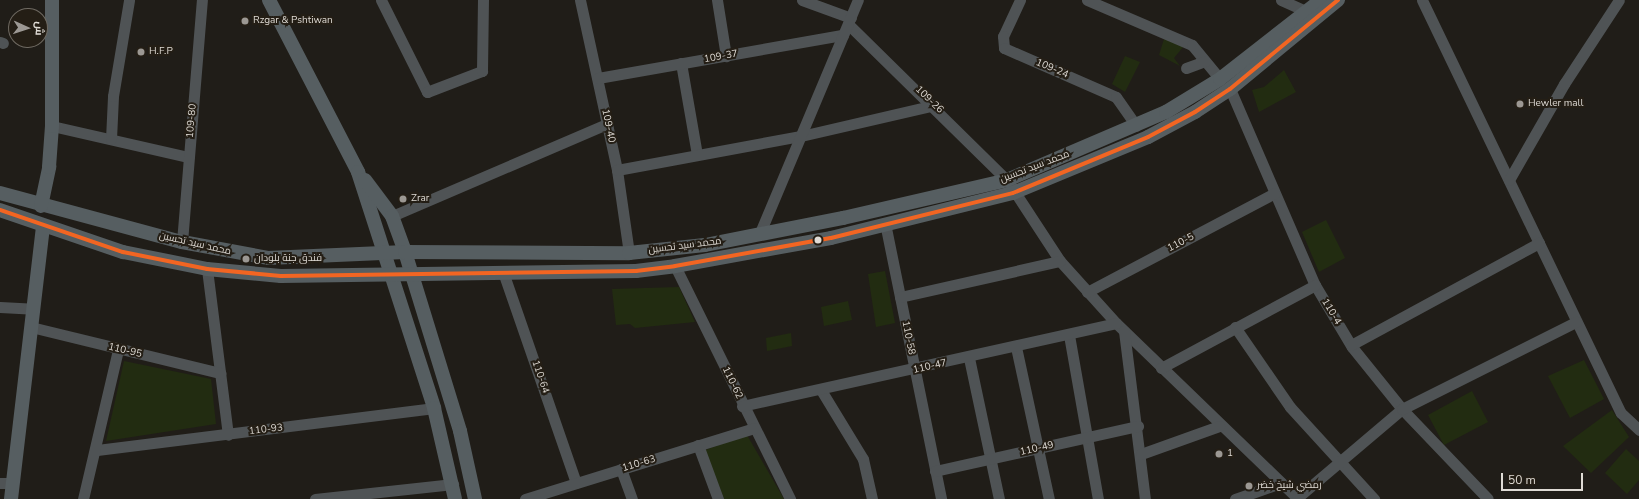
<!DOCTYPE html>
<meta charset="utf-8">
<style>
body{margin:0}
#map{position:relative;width:1639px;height:499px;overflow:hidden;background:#201d18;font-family:"Nunito Sans",Cairo,sans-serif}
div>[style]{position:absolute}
.green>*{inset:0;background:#222c11}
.minor>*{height:11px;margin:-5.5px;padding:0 5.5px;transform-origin:5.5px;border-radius:5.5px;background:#4f5355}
.major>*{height:14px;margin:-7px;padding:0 7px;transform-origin:7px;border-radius:7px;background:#565e61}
.bus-1>*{height:4px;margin:-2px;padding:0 2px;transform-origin:2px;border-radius:2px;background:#f26522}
.dots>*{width:11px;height:11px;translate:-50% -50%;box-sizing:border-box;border:2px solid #241e15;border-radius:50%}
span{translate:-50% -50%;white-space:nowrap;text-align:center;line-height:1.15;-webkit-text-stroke:4px #241e15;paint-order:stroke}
.poi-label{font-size:10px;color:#dfdbd5}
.left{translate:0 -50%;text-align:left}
.street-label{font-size:10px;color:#dfdbd5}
.north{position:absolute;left:8px;top:8px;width:40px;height:40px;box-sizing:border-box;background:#241e15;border:1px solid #6f6a62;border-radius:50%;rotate:93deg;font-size:11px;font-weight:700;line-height:16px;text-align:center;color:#dfdbd5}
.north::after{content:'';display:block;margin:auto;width:14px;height:18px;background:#9c9893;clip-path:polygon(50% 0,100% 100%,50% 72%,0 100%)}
.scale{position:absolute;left:1501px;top:473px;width:82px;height:18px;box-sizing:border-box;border:2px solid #dfdbd5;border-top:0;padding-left:5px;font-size:12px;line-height:14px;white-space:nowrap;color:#dfdbd5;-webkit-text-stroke:3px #241e15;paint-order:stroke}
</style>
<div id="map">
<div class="green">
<i style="clip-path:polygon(1164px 39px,1184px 46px,1174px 58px,1180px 66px,1159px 55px)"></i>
<i style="clip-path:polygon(1125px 56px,1140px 62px,1125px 92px,1112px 84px)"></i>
<i style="clip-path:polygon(1284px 70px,1296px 92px,1259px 112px,1252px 90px,1264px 87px)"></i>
<i style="clip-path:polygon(1326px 220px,1345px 258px,1319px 272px,1302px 232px)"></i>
<i style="clip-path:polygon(885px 271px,895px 323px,876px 327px,868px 274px)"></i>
<i style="clip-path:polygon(679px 287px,695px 322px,635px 328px,630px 324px,616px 325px,612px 289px)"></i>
<i style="clip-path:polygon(848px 301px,852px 320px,824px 326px,821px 307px)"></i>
<i style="clip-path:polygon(791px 333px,792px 346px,767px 351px,766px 338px)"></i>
<i style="clip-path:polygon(1584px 360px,1604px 399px,1570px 418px,1548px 376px)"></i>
<i style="clip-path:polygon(124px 361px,211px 379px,216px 424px,106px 441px)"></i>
<i style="clip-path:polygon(1472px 391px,1488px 422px,1444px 445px,1428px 415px)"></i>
<i style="clip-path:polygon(1612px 410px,1629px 437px,1591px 473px,1563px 446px)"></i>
<i style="clip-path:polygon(747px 435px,784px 499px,724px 499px,705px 450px)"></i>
<i style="clip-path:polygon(1626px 449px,1639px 461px,1639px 480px,1627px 494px,1605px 473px)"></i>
</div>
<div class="minor">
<i style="left:381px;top:0;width:103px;rotate:63.4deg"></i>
<i style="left:427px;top:92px;width:59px;rotate:-20.9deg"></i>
<i style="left:482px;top:71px;width:71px;rotate:-89.2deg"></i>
<i style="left:580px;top:0;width:174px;rotate:77.7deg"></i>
<i style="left:617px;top:170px;width:84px;rotate:81.8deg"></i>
<i style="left:717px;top:0;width:57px;rotate:80.9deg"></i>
<i style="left:802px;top:0;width:52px;rotate:20.2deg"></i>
<i style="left:1020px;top:0;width:40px;rotate:115deg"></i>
<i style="left:1003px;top:36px;width:12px;rotate:85deg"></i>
<i style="left:1004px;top:48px;width:122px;rotate:23.6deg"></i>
<i style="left:1116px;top:97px;width:35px;rotate:55deg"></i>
<i style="left:1087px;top:0;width:114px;rotate:23.2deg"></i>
<i style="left:1192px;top:45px;width:44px;rotate:50.5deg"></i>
<i style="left:1281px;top:0;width:30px;rotate:24deg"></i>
<i style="left:1422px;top:0;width:458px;rotate:64.3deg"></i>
<i style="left:1621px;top:413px;width:25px;rotate:43deg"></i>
<i style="left:848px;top:24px;width:223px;rotate:44.5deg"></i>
<i style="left:1007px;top:180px;width:97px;rotate:56.8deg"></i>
<i style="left:1060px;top:261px;width:84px;rotate:47.9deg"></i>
<i style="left:1116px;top:323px;width:253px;rotate:44deg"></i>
<i style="left:0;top:42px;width:3px;rotate:18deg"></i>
<i style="left:681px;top:63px;width:93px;rotate:80.1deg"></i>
<i style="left:1186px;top:68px;width:20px;rotate:-20deg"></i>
<i style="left:598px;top:78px;width:249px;rotate:-10deg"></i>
<i style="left:1230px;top:89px;width:214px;rotate:66.6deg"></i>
<i style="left:1315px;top:285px;width:72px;rotate:59.2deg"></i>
<i style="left:1352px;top:347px;width:80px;rotate:51.1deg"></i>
<i style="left:1402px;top:409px;width:124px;rotate:46.3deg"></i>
<i style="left:52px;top:126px;width:140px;rotate:12.8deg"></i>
<i style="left:111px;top:139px;width:43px;rotate:-87.3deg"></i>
<i style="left:113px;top:96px;width:97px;rotate:-80.5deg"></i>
<i style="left:617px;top:170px;width:187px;rotate:-10.5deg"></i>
<i style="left:801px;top:136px;width:138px;rotate:-13deg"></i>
<i style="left:1509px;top:180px;width:111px;rotate:-60.2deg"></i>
<i style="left:1564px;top:84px;width:100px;rotate:-56.8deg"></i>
<i style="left:392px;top:216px;width:234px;rotate:-23.2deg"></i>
<i style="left:885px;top:223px;width:282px;rotate:78.5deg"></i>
<i style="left:759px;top:235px;width:255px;rotate:-67.2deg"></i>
<i style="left:182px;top:242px;width:243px;rotate:-85.3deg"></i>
<i style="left:675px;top:266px;width:260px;rotate:63.7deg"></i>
<i style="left:207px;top:269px;width:167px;rotate:82.8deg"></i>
<i style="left:503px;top:272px;width:223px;rotate:70.9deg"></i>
<i style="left:1087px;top:292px;width:212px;rotate:-27.8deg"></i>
<i style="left:900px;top:297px;width:164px;rotate:-12.7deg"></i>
<i style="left:0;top:307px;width:33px;rotate:3deg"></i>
<i style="left:31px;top:327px;width:195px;rotate:13.7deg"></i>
<i style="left:1235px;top:327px;width:97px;rotate:55.5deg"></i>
<i style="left:1290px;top:407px;width:125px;rotate:47.6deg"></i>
<i style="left:1124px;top:331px;width:169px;rotate:82.9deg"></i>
<i style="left:1069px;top:335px;width:167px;rotate:80deg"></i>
<i style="left:1351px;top:345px;width:214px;rotate:-28.5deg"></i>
<i style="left:1016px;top:347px;width:156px;rotate:77.8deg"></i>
<i style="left:969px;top:358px;width:144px;rotate:78deg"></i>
<i style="left:1161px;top:368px;width:175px;rotate:-28.3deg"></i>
<i style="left:821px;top:390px;width:81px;rotate:58.7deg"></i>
<i style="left:863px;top:459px;width:41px;rotate:77.3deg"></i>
<i style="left:742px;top:406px;width:383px;rotate:-12.5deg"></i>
<i style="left:698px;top:445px;width:58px;rotate:69.7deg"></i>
<i style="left:97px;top:450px;width:340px;rotate:-7.1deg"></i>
<i style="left:1141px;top:454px;width:83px;rotate:-19.7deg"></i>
<i style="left:621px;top:469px;width:32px;rotate:70deg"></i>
<i style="left:935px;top:471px;width:208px;rotate:-12.5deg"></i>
<i style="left:0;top:483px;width:13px"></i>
<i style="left:1297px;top:498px;width:138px;rotate:-40.3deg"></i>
<i style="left:1402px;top:409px;width:195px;rotate:-26.6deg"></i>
<i style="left:83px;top:499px;width:153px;rotate:-76.8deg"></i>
<i style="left:315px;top:499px;width:139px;rotate:-6.2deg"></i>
<i style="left:525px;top:499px;width:240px;rotate:-17.2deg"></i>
<i style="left:1235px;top:499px;width:49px;rotate:-19.2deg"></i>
</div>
<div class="major">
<i style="left:269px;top:0;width:194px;rotate:62.6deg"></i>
<i style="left:358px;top:172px;width:248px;rotate:72.1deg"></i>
<i style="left:434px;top:408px;width:93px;rotate:77deg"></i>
<i style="left:365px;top:180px;width:45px;rotate:53.1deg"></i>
<i style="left:392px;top:216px;width:38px;rotate:70deg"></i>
<i style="left:405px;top:252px;width:187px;rotate:72.9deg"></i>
<i style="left:460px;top:431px;width:70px;rotate:77.6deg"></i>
<i style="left:0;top:193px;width:188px;rotate:15.1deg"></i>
<i style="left:182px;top:242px;width:87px;rotate:10.5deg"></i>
<i style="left:268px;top:258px;width:137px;rotate:-2.5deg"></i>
<i style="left:405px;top:252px;width:224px;rotate:0.3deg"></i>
<i style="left:629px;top:253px;width:76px;rotate:-6deg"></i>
<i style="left:705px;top:245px;width:141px;rotate:-11.1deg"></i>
<i style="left:843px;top:218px;width:168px;rotate:-13deg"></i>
<i style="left:1007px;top:180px;width:173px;rotate:-23.2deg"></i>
<i style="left:1166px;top:112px;width:63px;rotate:-31.4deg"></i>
<i style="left:1220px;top:79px;width:128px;rotate:-38deg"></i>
<i style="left:41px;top:206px;width:40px;rotate:-78deg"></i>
<i style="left:49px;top:167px;width:41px;rotate:-85.8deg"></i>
<i style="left:52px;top:126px;width:126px;rotate:-90deg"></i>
<i style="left:0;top:210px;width:130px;rotate:18.9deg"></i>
<i style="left:123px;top:252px;width:86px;rotate:11.4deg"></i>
<i style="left:207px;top:269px;width:74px;rotate:5.4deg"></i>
<i style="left:281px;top:276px;width:355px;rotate:-0.8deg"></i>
<i style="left:636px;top:271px;width:39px;rotate:-7deg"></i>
<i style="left:675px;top:266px;width:158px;rotate:-10.2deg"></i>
<i style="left:831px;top:238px;width:187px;rotate:-13.9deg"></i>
<i style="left:1013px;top:193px;width:146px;rotate:-22.5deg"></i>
<i style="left:1148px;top:137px;width:53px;rotate:-28deg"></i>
<i style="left:1195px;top:112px;width:42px;rotate:-33.3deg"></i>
<i style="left:1230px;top:89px;width:140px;rotate:-39.5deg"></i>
<i style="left:11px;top:499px;width:274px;rotate:-83.3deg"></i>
</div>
<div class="bus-1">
<i style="left:0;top:210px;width:130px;rotate:18.9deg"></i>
<i style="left:123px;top:252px;width:86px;rotate:11.4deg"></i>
<i style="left:207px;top:269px;width:74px;rotate:5.4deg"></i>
<i style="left:281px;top:276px;width:355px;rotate:-0.8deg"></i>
<i style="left:636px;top:271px;width:39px;rotate:-7deg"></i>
<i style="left:675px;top:266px;width:158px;rotate:-10.2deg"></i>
<i style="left:831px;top:238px;width:187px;rotate:-13.9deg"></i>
<i style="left:1013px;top:193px;width:146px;rotate:-22.5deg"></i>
<i style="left:1148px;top:137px;width:53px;rotate:-28deg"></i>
<i style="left:1195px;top:112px;width:42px;rotate:-33.3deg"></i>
<i style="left:1230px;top:89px;width:140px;rotate:-39.5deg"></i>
</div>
<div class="dots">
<i style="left:245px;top:21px;background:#9c9893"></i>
<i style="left:141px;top:52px;background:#9c9893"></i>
<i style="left:1520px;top:104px;background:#9c9893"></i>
<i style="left:403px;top:199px;background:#9c9893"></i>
<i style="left:818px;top:240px;background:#dfdbd5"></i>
<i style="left:246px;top:259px;background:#9c9893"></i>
<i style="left:1219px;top:454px;background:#9c9893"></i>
<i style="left:1249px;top:486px;background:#9c9893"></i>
</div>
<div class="poi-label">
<span class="left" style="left:253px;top:21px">Rzgar &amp; Pshtiwan</span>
<span class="left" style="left:149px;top:52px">H.F.P</span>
<span class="left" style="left:1528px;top:104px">Hewler mall</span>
<span class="left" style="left:411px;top:199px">Zrar</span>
<span class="left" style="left:254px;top:259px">فندق جنة بلودان</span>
<span class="left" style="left:1227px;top:454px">1</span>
<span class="left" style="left:1257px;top:486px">رمضي شيخ خضر</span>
</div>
<div class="street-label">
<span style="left:721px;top:57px;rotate:-10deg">109-37</span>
<span style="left:1052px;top:69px;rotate:23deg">109-24</span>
<span style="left:929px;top:100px;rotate:44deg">109-26</span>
<span style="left:192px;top:121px;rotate:-85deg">109-80</span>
<span style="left:608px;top:126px;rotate:78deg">109-40</span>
<span style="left:1035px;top:167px;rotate:-21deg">محمد سید تحسین</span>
<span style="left:1181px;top:243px;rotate:-28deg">110-5</span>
<span style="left:195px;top:244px;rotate:13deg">محمد سید تحسین</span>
<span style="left:685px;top:246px;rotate:-7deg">محمد سید تحسین</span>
<span style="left:1331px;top:312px;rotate:59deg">110-4</span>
<span style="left:908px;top:338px;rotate:79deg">110-58</span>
<span style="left:125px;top:351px;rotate:13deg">110-95</span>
<span style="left:930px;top:367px;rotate:-13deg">110-47</span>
<span style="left:540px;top:377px;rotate:71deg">110-64</span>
<span style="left:732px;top:383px;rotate:64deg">110-62</span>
<span style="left:266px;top:430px;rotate:-7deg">110-93</span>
<span style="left:1037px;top:449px;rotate:-13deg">110-49</span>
<span style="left:639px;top:464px;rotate:-17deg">110-63</span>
</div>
<div class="north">ش</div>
<div class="scale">50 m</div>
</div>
